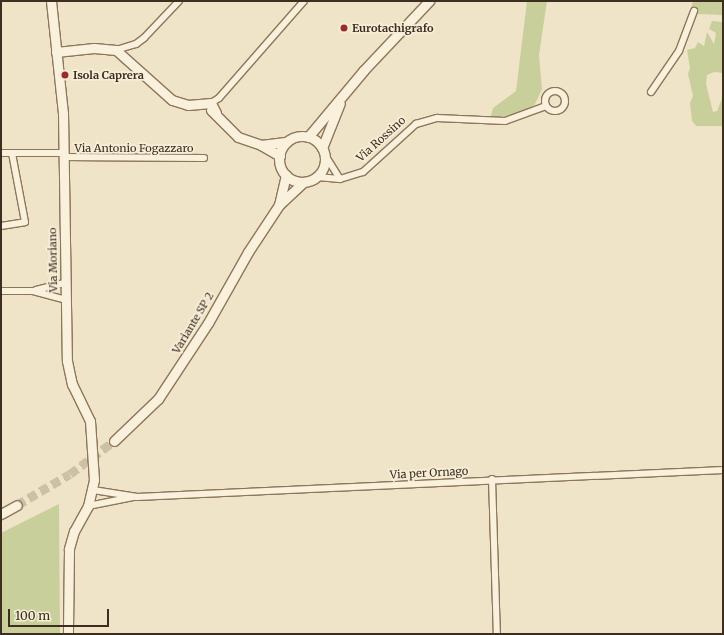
<!DOCTYPE html>
<style>
body{margin:0}
#map{position:relative;width:724px;height:635px;overflow:hidden;background:#f0e4c8;font-family:Merriweather,serif}
div>[style]{position:absolute}
.green>*{inset:0;background:#c9cf9b}
.secondary-tunnel>*{height:9px;margin-top:-4.5px;transform-origin:0;background:repeating-linear-gradient(90deg,#ccc0a6 0 9px,transparent 0 13.5px)}
.roads{filter:drop-shadow(1px 0 #8d765c) drop-shadow(-1px 0 #8d765c) drop-shadow(0 1px #8d765c) drop-shadow(0 -1px #8d765c)}
.street>*{height:6px;margin:-3px;padding:0 3px;transform-origin:3px;border-radius:3px;background:#faf1dc}
.street>.ring{margin:-3px;padding:0;box-sizing:content-box;background:none;border:6px solid #faf1dc;border-radius:50%}
.secondary>*{height:9px;margin:-4.5px;padding:0 4.5px;transform-origin:4.5px;border-radius:4.5px;background:#faf1dc}
.secondary>.ring{margin:-4.5px;padding:0;box-sizing:content-box;background:none;border:9px solid #faf1dc;border-radius:50%}
.dots>*{width:11px;height:11px;translate:-50% -50%;box-sizing:border-box;border:2px solid #f7eed8;border-radius:50%}
span{translate:-50% -50%;white-space:nowrap;text-align:center;line-height:1.15;-webkit-text-stroke:3.5px #f7eed8;paint-order:stroke}
.poi-label{font-size:11px;color:#3d2e20;font-weight:700}
.left{translate:0 -50%;text-align:left}
.street-label{font-size:11px;color:#3d2e20}
.frame{position:absolute;inset:0;border:2px solid #3d2e20;pointer-events:none}
.scale{position:absolute;left:8px;top:609px;width:101px;height:18px;box-sizing:border-box;border:2px solid #3d2e20;border-top:0;padding-left:5px;font-size:12px;line-height:14px;white-space:nowrap;color:#3d2e20;-webkit-text-stroke:3px #f7eed8;paint-order:stroke}
</style>
<div id="map">
<div class="green">
<i style="clip-path:polygon(527px 1px,547px 1px,539px 55px,542px 89px,535px 104px,528px 111px,496px 118px,491px 116px,493px 108px,516px 91px)"></i>
<i style="clip-path:polygon(693px 1px,723px 1px,723px 15px,696px 14px,691px 8px)"></i>
<i style="clip-path:polygon(712px 21px,723px 22px,723px 73px,714px 72px,707px 75px,706px 84px,713px 112px,717px 111px,723px 96px,723px 126px,696px 126px,692px 121px,690px 103px,693px 96px,688px 74px,690px 68px,687px 50px,695px 48px,698px 42px,704px 46px,707px 32px,714px 44px,716px 33px,709px 29px)"></i>
<i style="clip-path:polygon(59px 504px,60px 634px,1px 634px,1px 533px)"></i>
</div>
<div class="secondary-tunnel">
<i style="left:17px;top:505px;width:61px;rotate:-30.3deg"></i>
<i style="left:70px;top:474px;width:55px;rotate:-36.9deg"></i>
</div>
<div class="roads">
<div class="street">
<i style="left:116px;top:50px;width:21px;rotate:-17deg"></i>
<i style="left:136px;top:44px;width:10px;rotate:-37deg"></i>
<i style="left:144px;top:38px;width:51px;rotate:-46.6deg"></i>
<i class="ring" style="left:545px;top:91px;width:14px;height:14px"></i>
<i style="left:651px;top:92px;width:50px;rotate:-55.7deg"></i>
<i style="left:679px;top:51px;width:43px;rotate:-69.4deg"></i>
<i style="left:211px;top:103px;width:9px;rotate:-32deg"></i>
<i style="left:219px;top:98px;width:129px;rotate:-48.8deg"></i>
<i style="left:1px;top:153px;width:63px"></i>
<i style="left:64px;top:157px;width:140px;rotate:0.4deg"></i>
<i style="left:317px;top:177px;width:23px;rotate:5deg"></i>
<i style="left:340px;top:179px;width:28px;rotate:-122deg"></i>
<i style="left:340px;top:179px;width:24px;rotate:-17deg"></i>
<i style="left:363px;top:172px;width:72px;rotate:-42.2deg"></i>
<i style="left:416px;top:124px;width:22px;rotate:-16deg"></i>
<i style="left:437px;top:118px;width:68px;rotate:2.5deg"></i>
<i style="left:505px;top:121px;width:44px;rotate:-20.1deg"></i>
<i style="left:1px;top:226px;width:24px;rotate:-9deg"></i>
<i style="left:25px;top:222px;width:70px;rotate:-100.7deg"></i>
<i style="left:36px;top:290px;width:30px;rotate:-14deg"></i>
<i style="left:1px;top:291px;width:32px"></i>
<i style="left:33px;top:291px;width:34px;rotate:15deg"></i>
<i style="left:492px;top:479px;width:155px;rotate:88.2deg"></i>
<i style="left:93px;top:490px;width:45px;rotate:9deg"></i>
<i style="left:137px;top:497px;width:587px;rotate:-2.64deg"></i>
<i style="left:88px;top:506px;width:46px;rotate:-11.3deg"></i>
</div>
<div class="secondary">
<i style="left:51px;top:1px;width:113px;rotate:83.9deg"></i>
<i style="left:63px;top:113px;width:248px;rotate:89.1deg"></i>
<i style="left:67px;top:361px;width:24px;rotate:78deg"></i>
<i style="left:72px;top:384px;width:41px;rotate:64.1deg"></i>
<i style="left:90px;top:421px;width:59px;rotate:86.1deg"></i>
<i style="left:94px;top:480px;width:27px;rotate:103deg"></i>
<i style="left:88px;top:506px;width:29px;rotate:119deg"></i>
<i style="left:74px;top:531px;width:19px;rotate:106deg"></i>
<i style="left:69px;top:549px;width:85px;rotate:90.7deg"></i>
<i style="left:56px;top:52px;width:38px;rotate:-6deg"></i>
<i style="left:94px;top:48px;width:22px;rotate:5deg"></i>
<i style="left:116px;top:50px;width:75px;rotate:41.8deg"></i>
<i style="left:172px;top:100px;width:17px;rotate:17deg"></i>
<i style="left:188px;top:105px;width:23px;rotate:-5deg"></i>
<i style="left:211px;top:103px;width:11px;rotate:63deg"></i>
<i style="left:211px;top:110px;width:38px;rotate:45deg"></i>
<i style="left:238px;top:137px;width:24px;rotate:19deg"></i>
<i style="left:261px;top:145px;width:22px;rotate:30deg"></i>
<i class="ring" style="left:279px;top:136px;width:37px;height:37px"></i>
<i style="left:308px;top:137px;width:87px;rotate:-50.1deg"></i>
<i style="left:364px;top:70px;width:95px;rotate:-46.7deg"></i>
<i style="left:261px;top:145px;width:26px;rotate:-7deg"></i>
<i style="left:322px;top:148px;width:48px;rotate:-68.2deg"></i>
<i style="left:279px;top:205px;width:31px;rotate:-77deg"></i>
<i style="left:114px;top:441px;width:61px;rotate:-43.7deg"></i>
<i style="left:158px;top:399px;width:91px;rotate:-56.7deg"></i>
<i style="left:208px;top:323px;width:81px;rotate:-60.6deg"></i>
<i style="left:248px;top:252px;width:56px;rotate:-56.6deg"></i>
<i style="left:279px;top:205px;width:34px;rotate:-43deg"></i>
<i style="left:1px;top:514px;width:18px;rotate:-29deg"></i>
</div>
</div>
<div class="dots">
<i style="left:344px;top:28px;background:#9e2a2b"></i>
<i style="left:65px;top:75px;background:#9e2a2b"></i>
</div>
<div class="poi-label">
<span class="left" style="left:352px;top:28px">Eurotachigrafo</span>
<span class="left" style="left:73px;top:75px">Isola Caprera</span>
</div>
<div class="street-label">
<span style="left:381px;top:139px;rotate:-42deg">Via Rossino</span>
<span style="left:134px;top:148px">Via Antonio Fogazzaro</span>
<span style="left:53px;top:260px;rotate:-91deg">Via Moriano</span>
<span style="left:193px;top:323px;rotate:-59deg">Variante SP 2</span>
<span style="left:429px;top:473px;rotate:-3deg">Via per Ornago</span>
</div>
<div class="frame"></div>
<div class="scale">100 m</div>
</div>
